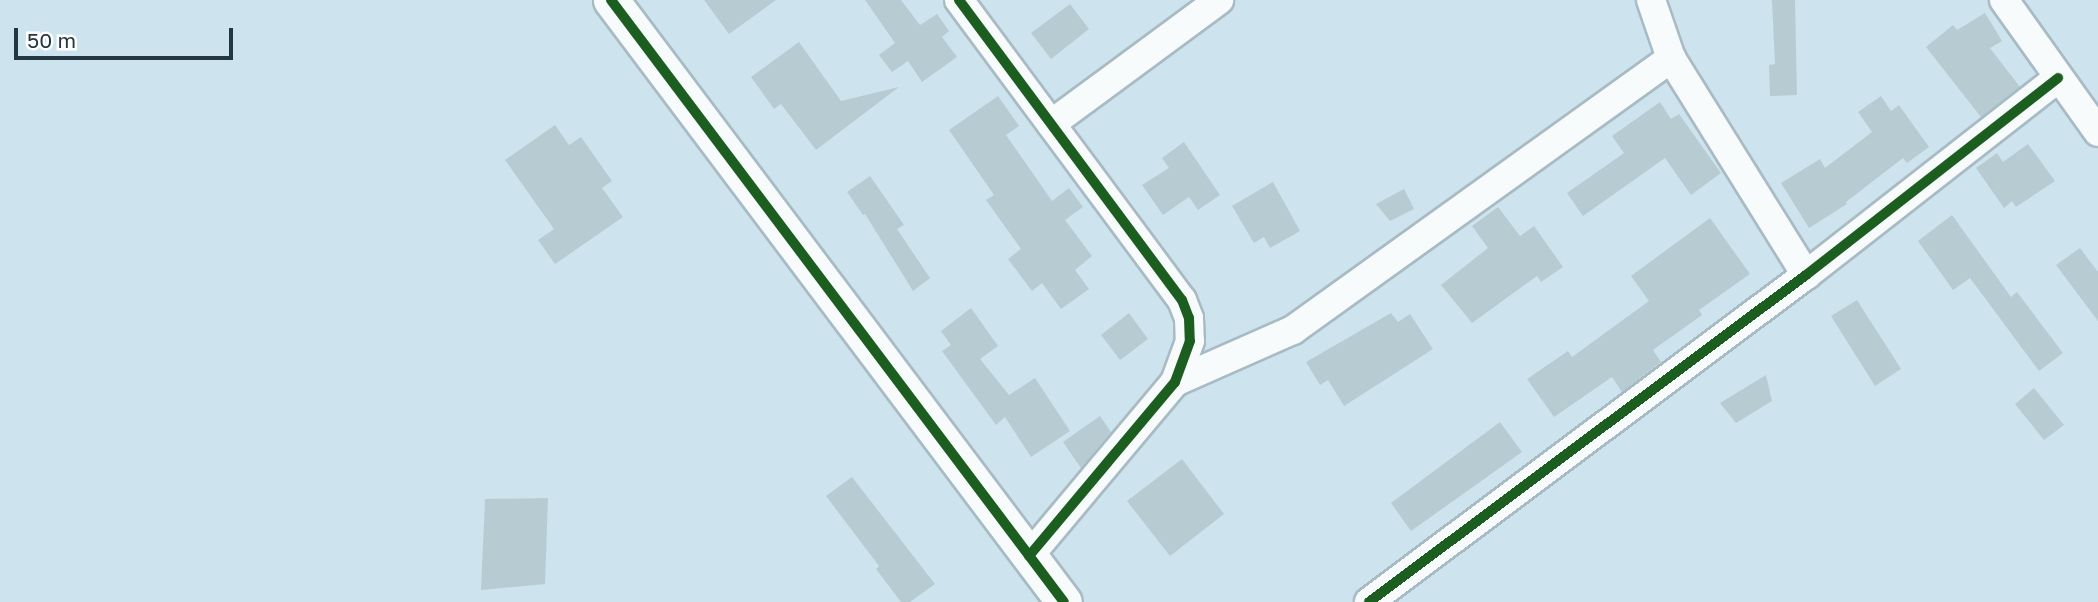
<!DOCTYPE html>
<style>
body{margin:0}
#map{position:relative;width:2098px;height:602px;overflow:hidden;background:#cde3ed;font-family:"Golos Text",sans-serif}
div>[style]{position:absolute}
.building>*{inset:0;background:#b7ccd2}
.roads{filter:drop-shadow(2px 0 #a8bbc4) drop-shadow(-2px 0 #a8bbc4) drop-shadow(0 2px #a8bbc4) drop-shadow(0 -2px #a8bbc4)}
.minor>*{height:28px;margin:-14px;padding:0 14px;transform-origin:14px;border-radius:14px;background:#f8fbfc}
.tertiary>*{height:35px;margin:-17.5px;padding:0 17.5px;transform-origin:17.5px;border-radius:17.5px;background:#f8fbfc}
.cycleway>*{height:10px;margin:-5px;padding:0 5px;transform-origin:5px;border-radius:5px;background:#1b5e20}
span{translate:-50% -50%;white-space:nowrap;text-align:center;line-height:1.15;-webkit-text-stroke:5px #fff;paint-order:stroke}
.scale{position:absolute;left:14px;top:28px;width:219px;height:32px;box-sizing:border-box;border:4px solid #243841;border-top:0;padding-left:9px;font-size:21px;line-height:24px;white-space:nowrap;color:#243841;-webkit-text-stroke:5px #fff;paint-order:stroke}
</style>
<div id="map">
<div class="building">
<i style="clip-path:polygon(704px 0,776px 0,729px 34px)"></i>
<i style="clip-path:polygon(865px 0,901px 0,920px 25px,937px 14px,949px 31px,942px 37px,957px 57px,922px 82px,908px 61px,892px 72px,879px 55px,895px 43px)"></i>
<i style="clip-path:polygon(1772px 0,1795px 0,1797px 95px,1770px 96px,1769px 65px,1775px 64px)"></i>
<i style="clip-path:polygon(1070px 4px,1089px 29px,1051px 59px,1031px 33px)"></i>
<i style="clip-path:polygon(1985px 13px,2002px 41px,1990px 48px,2020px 87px,1981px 117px,1926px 47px,1953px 25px,1957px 30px)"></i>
<i style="clip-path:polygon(799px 42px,841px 101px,899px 87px,816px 150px,781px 104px,774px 109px,751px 77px)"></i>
<i style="clip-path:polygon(998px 96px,1019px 126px,1006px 135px,1052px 201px,1069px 188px,1083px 207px,1065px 220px,1092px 256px,1075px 270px,1089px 289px,1061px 309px,1042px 283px,1032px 291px,1008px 259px,1021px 249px,986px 200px,994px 195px,949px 130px)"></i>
<i style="clip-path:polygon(1881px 96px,1891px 111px,1899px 105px,1929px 147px,1907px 163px,1903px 158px,1846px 202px,1847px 204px,1809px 228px,1781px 183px,1820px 159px,1825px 168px,1872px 132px,1858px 112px)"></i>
<i style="clip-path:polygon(1660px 102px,1671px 119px,1679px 114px,1721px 173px,1691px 195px,1665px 158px,1583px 216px,1567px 193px,1624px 153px,1612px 136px)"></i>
<i style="clip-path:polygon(555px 125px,569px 145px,581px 137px,612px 181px,602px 188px,623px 217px,555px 264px,538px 240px,554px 229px,505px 160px)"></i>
<i style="clip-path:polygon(1184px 142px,1220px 195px,1198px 210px,1189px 197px,1163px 215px,1142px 185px,1169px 168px,1162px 158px)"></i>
<i style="clip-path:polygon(2028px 144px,2055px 181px,2016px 207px,2012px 201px,2004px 208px,1976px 168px,1997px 153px,2003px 162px)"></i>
<i style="clip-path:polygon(870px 176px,904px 225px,897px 229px,930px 278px,913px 291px,865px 214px,863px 215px,847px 192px)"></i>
<i style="clip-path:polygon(1273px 182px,1300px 231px,1270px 248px,1264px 237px,1254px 243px,1232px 206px)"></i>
<i style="clip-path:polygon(1404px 189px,1414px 209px,1390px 221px,1376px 204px)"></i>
<i style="clip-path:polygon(1498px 207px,1520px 236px,1534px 226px,1563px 267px,1541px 282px,1537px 276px,1472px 323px,1441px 285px,1488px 248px,1472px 226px)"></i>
<i style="clip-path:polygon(1952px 215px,2011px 297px,2017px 292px,2063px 353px,2039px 371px,1970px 278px,1953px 290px,1918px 241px)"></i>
<i style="clip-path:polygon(1710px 218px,1750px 274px,1699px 310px,1702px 315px,1653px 350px,1661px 362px,1622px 392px,1612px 377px,1554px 417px,1527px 379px,1568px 351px,1572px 357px,1649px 301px,1631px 276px)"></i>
<i style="clip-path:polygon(2080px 248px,2098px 272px,2098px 321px,2056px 265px)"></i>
<i style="clip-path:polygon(1857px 300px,1901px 369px,1875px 386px,1831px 316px)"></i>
<i style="clip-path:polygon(971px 308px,998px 346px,980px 359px,1009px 395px,1035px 378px,1070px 431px,1031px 457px,1005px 417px,996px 425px,942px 351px,951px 345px,941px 331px)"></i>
<i style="clip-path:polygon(1129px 313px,1148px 339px,1120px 360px,1101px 335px)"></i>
<i style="clip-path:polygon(1391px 313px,1398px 322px,1410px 314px,1433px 349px,1344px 406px,1328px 380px,1320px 385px,1306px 362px)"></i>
<i style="clip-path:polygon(1766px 375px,1772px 401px,1736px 423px,1720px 403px)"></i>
<i style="clip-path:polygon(2034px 388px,2064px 425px,2044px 440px,2015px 404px)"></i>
<i style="clip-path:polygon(1100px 416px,1111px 432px,1081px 468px,1063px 442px)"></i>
<i style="clip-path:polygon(1500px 422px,1522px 452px,1411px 531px,1391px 503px)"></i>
<i style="clip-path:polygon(1182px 459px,1224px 514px,1170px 556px,1127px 501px)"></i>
<i style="clip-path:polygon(852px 477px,935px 584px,910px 602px,901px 602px,876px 569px,879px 566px,826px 496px)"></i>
<i style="clip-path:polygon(548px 498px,545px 584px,481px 590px,485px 499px)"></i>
</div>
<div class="roads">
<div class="minor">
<i style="left:959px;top:0;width:374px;rotate:53.4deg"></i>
<i style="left:1182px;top:300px;width:19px;rotate:69deg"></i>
<i style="left:1189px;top:318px;width:23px;rotate:88deg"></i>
<i style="left:1190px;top:341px;width:44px;rotate:110.1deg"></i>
<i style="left:1175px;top:382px;width:227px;rotate:130deg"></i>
<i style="left:1651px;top:0;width:61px;rotate:71deg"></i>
<i style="left:1671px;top:58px;width:256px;rotate:58.1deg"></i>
<i style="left:2004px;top:0;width:162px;rotate:54.5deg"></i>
<i style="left:1051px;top:124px;width:209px;rotate:-36.4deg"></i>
<i style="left:1175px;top:382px;width:129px;rotate:-23.8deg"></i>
<i style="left:1293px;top:330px;width:466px;rotate:-35.7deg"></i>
<i style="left:1369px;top:602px;width:546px;rotate:-36.81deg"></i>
<i style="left:1806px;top:275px;width:320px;rotate:-38deg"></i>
</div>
<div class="tertiary">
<i style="left:611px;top:0;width:753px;rotate:53.04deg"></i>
</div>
</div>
<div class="cycleway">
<i style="left:611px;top:0;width:753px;rotate:53.04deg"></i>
<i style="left:959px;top:0;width:374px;rotate:53.4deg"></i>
<i style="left:1182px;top:300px;width:19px;rotate:69deg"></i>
<i style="left:1189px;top:318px;width:23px;rotate:88deg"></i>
<i style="left:1190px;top:341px;width:44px;rotate:110.1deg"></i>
<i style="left:1175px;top:382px;width:227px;rotate:130deg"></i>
<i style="left:1369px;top:602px;width:546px;rotate:-36.81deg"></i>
<i style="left:1806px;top:275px;width:320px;rotate:-38deg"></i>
</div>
<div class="scale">50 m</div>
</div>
